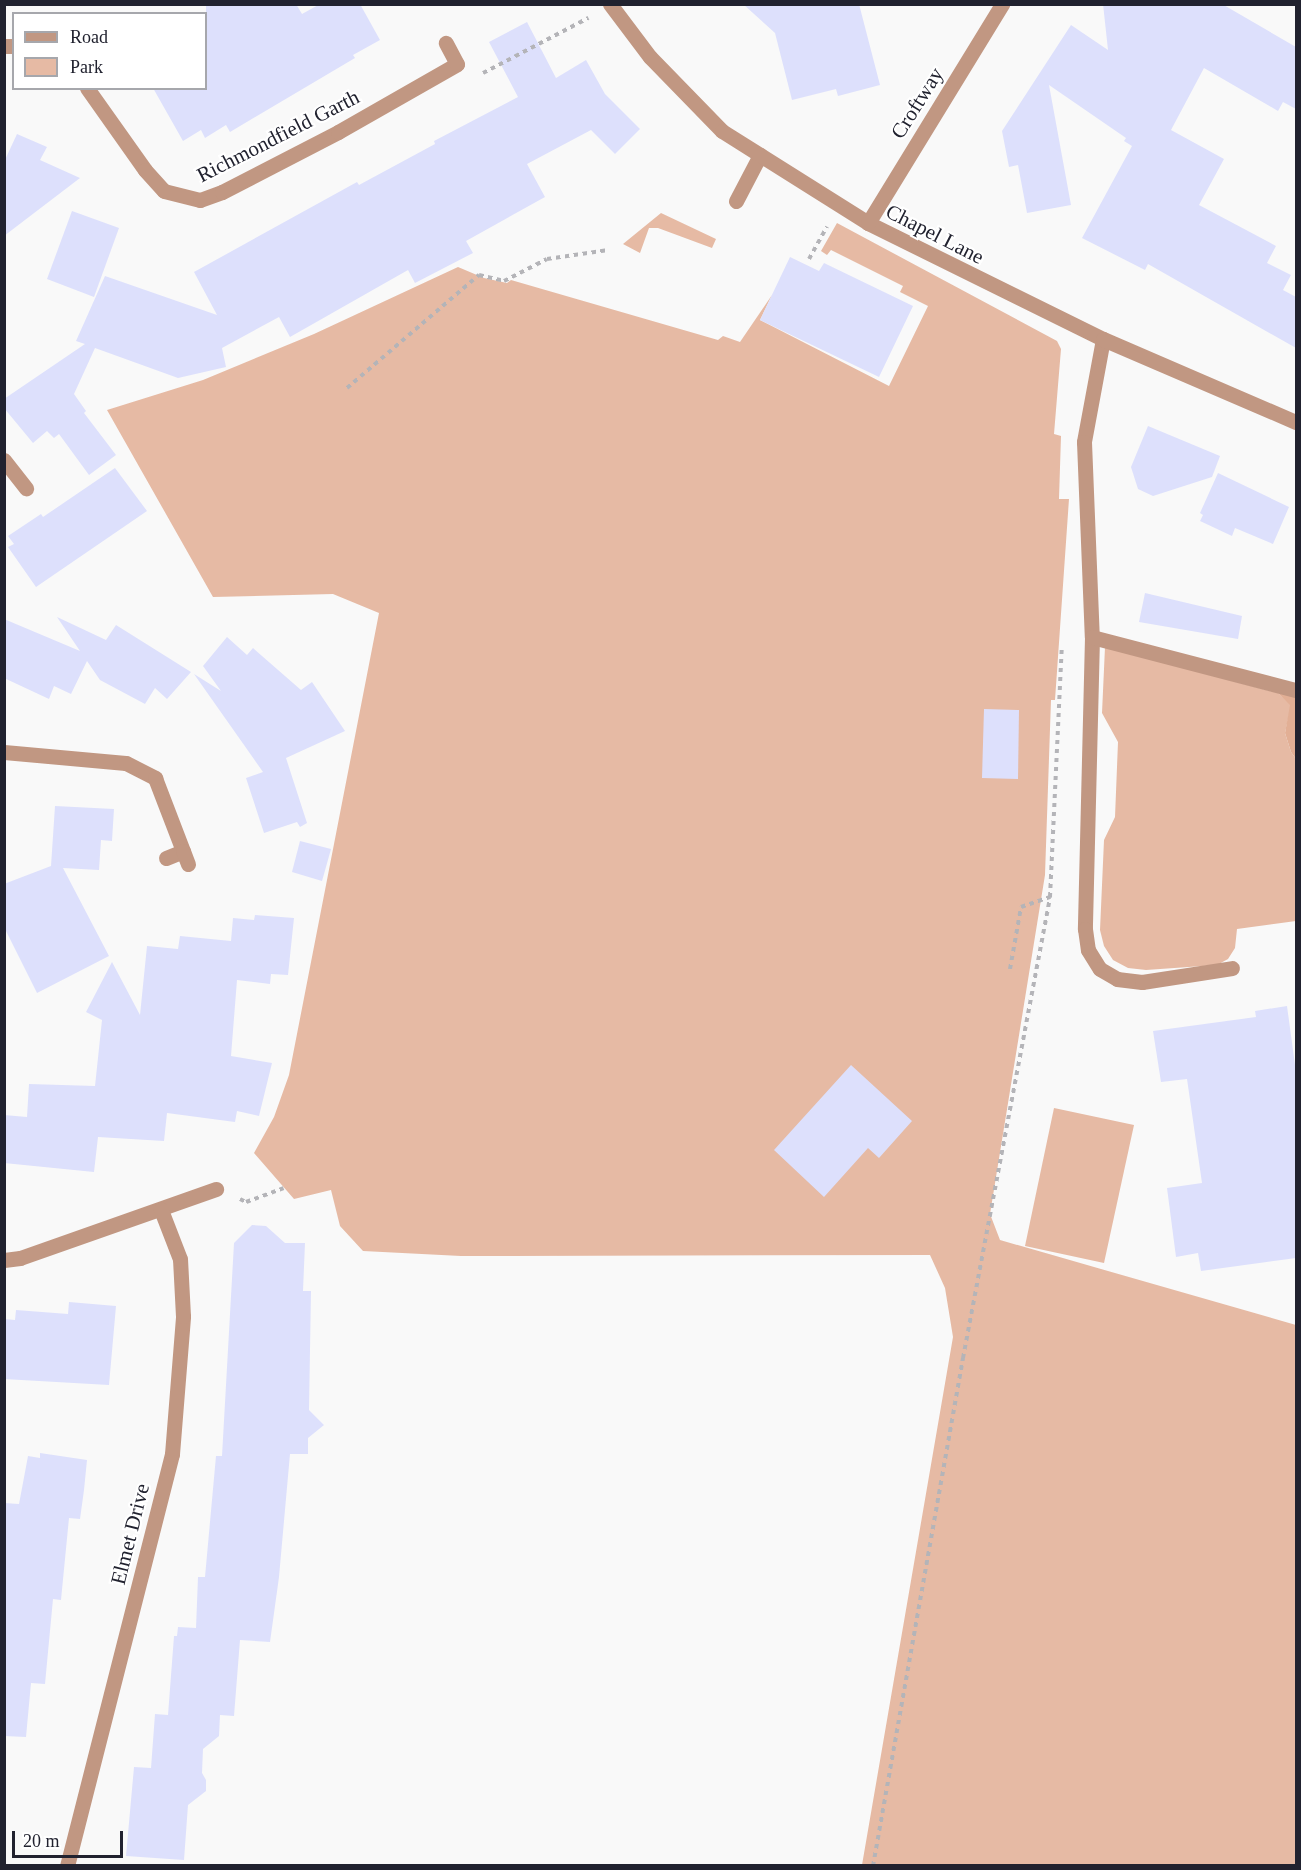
<!DOCTYPE html>
<style>
body{margin:0}
#map{position:relative;width:1301px;height:1870px;overflow:hidden;background:#f9f9f9;font-family:"Times New Roman",serif}
div>[style]{position:absolute}
.green>*{inset:0;background:#e6baa4}
.forest>*{inset:0;background:#e2af95}
.building>*{inset:0;background:#dde0fc}
.path>*{height:4px;margin-top:-2px;transform-origin:0;background:repeating-linear-gradient(90deg,#b4b4b8 0 4.5px,transparent 0 9px)}
.service>*{height:15px;margin:-7.5px;padding:0 7.5px;transform-origin:7.5px;border-radius:7.5px;background:#c19782}
.minor>*{height:15px;margin:-7.5px;padding:0 7.5px;transform-origin:7.5px;border-radius:7.5px;background:#c19782}
span{translate:-50% -50%;white-space:nowrap;text-align:center;line-height:1.15;-webkit-text-stroke:4.5px #fff;paint-order:stroke}
.street-label{font-size:21px;color:#21222f}
.frame{position:absolute;inset:0;border:6px solid #21222f;pointer-events:none}
.legend{position:absolute;left:12px;top:12px;width:195px;height:78px;box-sizing:border-box;background:#fff;border:2px solid #a6a7ac;margin:0;padding:8px 10px;list-style:none;font-size:18px;color:#21222f}
.legend li{display:flex;align-items:center;gap:12px;height:30px}
.legend b{width:30px;border:2px solid #a6a7ac}
.scale{position:absolute;left:12px;top:1831px;width:111px;height:27px;box-sizing:border-box;border:3px solid #21222f;border-top:0;padding-left:8px;font-size:18px;line-height:21px;white-space:nowrap;color:#21222f;-webkit-text-stroke:4px #fff;paint-order:stroke}
</style>
<div id="map">
<div class="green">
<i style="clip-path:polygon(661px 213px,716px 239px,712px 248px,658px 228px,649px 228px,640px 253px,623px 244px)"></i>
<i style="clip-path:polygon(837px 223px,1057px 341px,1061px 349px,1054px 434px,1061px 436px,1059px 499px,1069px 499px,1055px 700px,1051px 700px,1045px 875px,990px 1214px,1000px 1240px,1296px 1325px,1296px 1865px,862px 1865px,953px 1337px,945px 1288px,930px 1255px,461px 1256px,363px 1251px,340px 1226px,331px 1190px,294px 1199px,254px 1153px,274px 1117px,289px 1075px,379px 613px,333px 594px,213px 597px,107px 410px,203px 380px,314px 334px,458px 267px,484px 278px,507px 283px,511px 280px,718px 340px,723px 336px,740px 342px,772px 295px,760px 320px,889px 386px,928px 306px,900px 292px,903px 286px,831px 250px,827px 255px,821px 251px)"></i>
<i style="clip-path:polygon(1105px 647px,1278px 693px,1291px 705px,1285px 733px,1291px 752px,1296px 759px,1296px 921px,1237px 929px,1235px 948px,1228px 959px,1217px 965px,1146px 970px,1128px 968px,1113px 960px,1104px 946px,1100px 930px,1104px 840px,1115px 817px,1118px 742px,1102px 713px)"></i>
<i style="clip-path:polygon(1054px 1108px,1134px 1125px,1104px 1263px,1025px 1246px)"></i>
</div>
<div class="forest">
<i style="clip-path:polygon(1278px 687px,1296px 692px,1296px 759px,1291px 752px,1285px 733px,1290px 705px,1278px 693px)"></i>
</div>
<div class="building">
<i style="clip-path:polygon(206px 4px,296px 4px,302px 14px,320px 4px,360px 4px,380px 40px,353px 55px,355px 58px,230px 132px,226px 125px,205px 138px,201px 130px,183px 141px,153px 88px,206px 88px)"></i>
<i style="clip-path:polygon(743px 4px,859px 4px,880px 85px,838px 96px,836px 89px,792px 100px,775px 33px)"></i>
<i style="clip-path:polygon(1103px 4px,1222px 4px,1296px 47px,1296px 109px,1283px 102px,1278px 111px,1204px 68px,1171px 130px,1224px 159px,1199px 205px,1276px 246px,1267px 263px,1291px 275px,1283px 290px,1296px 297px,1296px 348px,1148px 264px,1145px 270px,1082px 238px,1132px 146px,1124px 141px,1126px 138px,1049px 85px,1071px 205px,1027px 213px,1018px 165px,1009px 167px,1002px 131px,1071px 25px,1108px 50px)"></i>
<i style="clip-path:polygon(527px 22px,556px 78px,586px 60px,605px 94px,640px 129px,615px 154px,591px 130px,527px 164px,545px 197px,466px 241px,473px 253px,415px 283px,408px 270px,290px 337px,279px 317px,222px 348px,226px 367px,178px 378px,95px 348px,74px 394px,86px 411px,84px 413px,116px 455px,89px 475px,59px 434px,54px 438px,47px 431px,33px 443px,4px 408px,4px 399px,85px 344px,76px 341px,105px 276px,217px 315px,194px 272px,357px 182px,359px 185px,435px 144px,434px 141px,518px 97px,489px 42px)"></i>
<i style="clip-path:polygon(17px 134px,47px 147px,40px 160px,80px 178px,4px 236px,4px 162px)"></i>
<i style="clip-path:polygon(72px 211px,119px 228px,94px 297px,47px 279px)"></i>
<i style="clip-path:polygon(790px 257px,819px 271px,824px 263px,913px 306px,879px 377px,760px 320px)"></i>
<i style="clip-path:polygon(1148px 426px,1220px 456px,1212px 477px,1153px 496px,1138px 489px,1131px 467px)"></i>
<i style="clip-path:polygon(115px 468px,147px 511px,36px 587px,8px 547px,14px 544px,8px 536px,41px 514px,43px 517px)"></i>
<i style="clip-path:polygon(1218px 473px,1289px 507px,1273px 544px,1235px 528px,1232px 536px,1200px 521px,1203px 515px,1200px 513px)"></i>
<i style="clip-path:polygon(1145px 593px,1242px 616px,1238px 639px,1139px 622px)"></i>
<i style="clip-path:polygon(57px 617px,106px 640px,116px 625px,191px 672px,167px 699px,155px 688px,145px 704px,100px 680px,87px 661px,71px 694px,54px 686px,49px 699px,4px 678px,4px 619px,80px 651px)"></i>
<i style="clip-path:polygon(227px 637px,247px 655px,253px 648px,301px 690px,312px 682px,345px 731px,286px 758px,307px 823px,300px 827px,297px 822px,264px 833px,246px 778px,263px 772px,194px 674px,221px 691px,203px 666px)"></i>
<i style="clip-path:polygon(984px 709px,1019px 710px,1018px 779px,982px 778px)"></i>
<i style="clip-path:polygon(55px 806px,114px 809px,112px 841px,101px 840px,99px 870px,63px 868px,109px 956px,37px 993px,4px 927px,4px 884px,51px 866px)"></i>
<i style="clip-path:polygon(300px 841px,331px 849px,322px 881px,292px 872px)"></i>
<i style="clip-path:polygon(255px 915px,294px 918px,288px 975px,271px 974px,270px 984px,237px 980px,231px 1056px,272px 1063px,259px 1116px,237px 1111px,235px 1122px,167px 1113px,164px 1141px,98px 1137px,94px 1172px,4px 1163px,4px 1115px,27px 1117px,29px 1084px,95px 1086px,102px 1020px,86px 1012px,112px 962px,140px 1015px,147px 946px,178px 949px,180px 936px,231px 941px,233px 918px,254px 920px)"></i>
<i style="clip-path:polygon(1287px 1006px,1296px 1072px,1296px 1258px,1201px 1271px,1198px 1253px,1176px 1257px,1167px 1188px,1202px 1183px,1187px 1079px,1161px 1082px,1153px 1031px,1256px 1017px,1255px 1011px)"></i>
<i style="clip-path:polygon(851px 1065px,912px 1121px,879px 1158px,868px 1148px,824px 1197px,774px 1150px)"></i>
<i style="clip-path:polygon(252px 1225px,266px 1226px,285px 1243px,305px 1243px,303px 1291px,311px 1291px,309px 1410px,324px 1425px,308px 1438px,308px 1454px,290px 1454px,279px 1577px,270px 1642px,240px 1640px,234px 1716px,220px 1715px,219px 1736px,203px 1749px,202px 1773px,206px 1780px,206px 1791px,188px 1805px,184px 1860px,126px 1856px,134px 1767px,151px 1768px,155px 1714px,168px 1715px,174px 1636px,177px 1636px,178px 1627px,196px 1628px,198px 1577px,205px 1577px,216px 1456px,222px 1456px,234px 1243px)"></i>
<i style="clip-path:polygon(69px 1302px,116px 1306px,109px 1385px,4px 1379px,4px 1319px,15px 1320px,16px 1310px,68px 1314px)"></i>
<i style="clip-path:polygon(40px 1453px,87px 1460px,84px 1490px,80px 1519px,69px 1518px,61px 1600px,53px 1599px,45px 1684px,31px 1683px,26px 1737px,4px 1736px,4px 1503px,19px 1504px,28px 1456px,40px 1458px)"></i>
</div>
<div class="path">
<i style="left:483px;top:73px;width:119px;rotate:-27.6deg"></i>
<i style="left:809px;top:259px;width:37px;rotate:-61deg"></i>
<i style="left:347px;top:388px;width:174px;rotate:-40.6deg"></i>
<i style="left:479px;top:275px;width:26px;rotate:13deg"></i>
<i style="left:504px;top:281px;width:48px;rotate:-27.1deg"></i>
<i style="left:547px;top:259px;width:62px;rotate:-8.4deg"></i>
<i style="left:1010px;top:969px;width:63px;rotate:-79.9deg"></i>
<i style="left:1021px;top:907px;width:31px;rotate:-19deg"></i>
<i style="left:240px;top:1199px;width:7px;rotate:27deg"></i>
<i style="left:246px;top:1202px;width:40px;rotate:-20.2deg"></i>
<i style="left:873px;top:1866px;width:516px;rotate:-79.95deg"></i>
<i style="left:963px;top:1358px;width:469px;rotate:-79.3deg"></i>
<i style="left:1050px;top:897px;width:251px;rotate:-87.3deg"></i>
</div>
<div class="service">
<i style="left:736px;top:201px;width:52px;rotate:-62.4deg"></i>
<i style="left:1103px;top:339px;width:105px;rotate:100.5deg"></i>
<i style="left:1084px;top:442px;width:195px;rotate:87.7deg"></i>
<i style="left:1092px;top:637px;width:292px;rotate:91.4deg"></i>
<i style="left:1085px;top:929px;width:21px;rotate:82deg"></i>
<i style="left:1088px;top:950px;width:22px;rotate:58deg"></i>
<i style="left:1100px;top:969px;width:20px;rotate:30deg"></i>
<i style="left:1117px;top:979px;width:25px;rotate:7deg"></i>
<i style="left:1142px;top:982px;width:91px;rotate:-8.8deg"></i>
<i style="left:1092px;top:637px;width:211px;rotate:14.6deg"></i>
</div>
<div class="minor">
<i style="left:610px;top:4px;width:66px;rotate:53deg"></i>
<i style="left:650px;top:57px;width:103px;rotate:45.8deg"></i>
<i style="left:722px;top:131px;width:173px;rotate:32.2deg"></i>
<i style="left:868px;top:223px;width:262px;rotate:26.3deg"></i>
<i style="left:1103px;top:339px;width:210px;rotate:23.3deg"></i>
<i style="left:4px;top:46px;width:10px"></i>
<i style="left:87px;top:88px;width:100px;rotate:54.7deg"></i>
<i style="left:145px;top:170px;width:28px;rotate:48deg"></i>
<i style="left:164px;top:191px;width:37px;rotate:14deg"></i>
<i style="left:200px;top:200px;width:23px;rotate:-20deg"></i>
<i style="left:222px;top:192px;width:131px;rotate:-27.3deg"></i>
<i style="left:338px;top:132px;width:137px;rotate:-29.7deg"></i>
<i style="left:457px;top:64px;width:24px;rotate:-118deg"></i>
<i style="left:868px;top:223px;width:257px;rotate:-58.5deg"></i>
<i style="left:4px;top:460px;width:36px;rotate:52deg"></i>
<i style="left:4px;top:752px;width:122px;rotate:5.2deg"></i>
<i style="left:126px;top:763px;width:33px;rotate:27deg"></i>
<i style="left:155px;top:778px;width:78px;rotate:69deg"></i>
<i style="left:166px;top:858px;width:18px;rotate:-22deg"></i>
<i style="left:183px;top:851px;width:14px;rotate:69deg"></i>
<i style="left:4px;top:1260px;width:16px;rotate:-7deg"></i>
<i style="left:20px;top:1258px;width:208px;rotate:-19.4deg"></i>
<i style="left:67px;top:1866px;width:425px;rotate:-75.7deg"></i>
<i style="left:172px;top:1454px;width:138px;rotate:-85.4deg"></i>
<i style="left:183px;top:1316px;width:57px;rotate:-93deg"></i>
<i style="left:180px;top:1259px;width:53px;rotate:-111.2deg"></i>
</div>
<div class="street-label">
<span style="left:917px;top:103px;rotate:-58deg">Croftway</span>
<span style="left:278px;top:136px;rotate:-27deg">Richmondfield Garth</span>
<span style="left:935px;top:234px;rotate:27deg">Chapel Lane</span>
<span style="left:130px;top:1534px;rotate:-76deg">Elmet Drive</span>
</div>
<div class="frame"></div>
<ul class="legend">
<li><b style="height:8px;background:#c19782"></b>Road</li>
<li><b style="height:16px;background:#e6baa4"></b>Park</li>
</ul>
<div class="scale">20 m</div>
</div>
